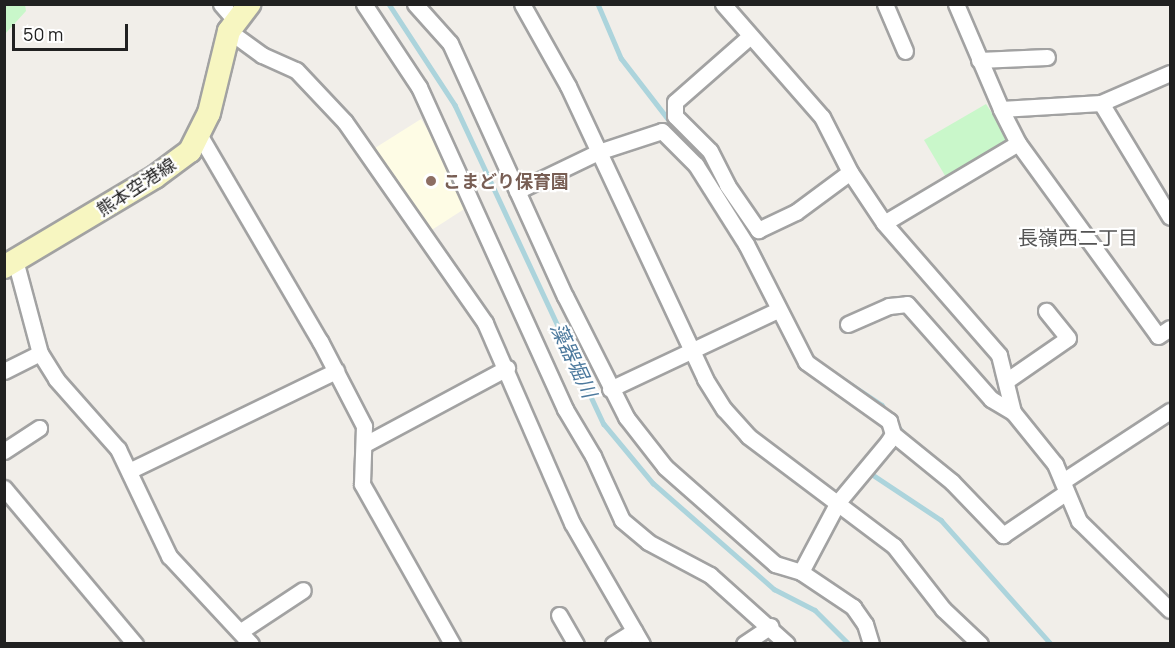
<!DOCTYPE html>
<meta charset="utf-8">
<style>
body{margin:0}
#map{position:relative;width:1175px;height:648px;overflow:hidden;background:#f1eee9;font-family:Manrope,"Noto Sans JP",sans-serif}
div>[style]{position:absolute}
.education>*{inset:0;background:#fefce5}
.park>*{inset:0;background:#c9f7ca}
.stream>*{height:4.5px;margin:-2.25px;padding:0 2.25px;transform-origin:2.25px;border-radius:2.25px;background:#acd4dc}
.roads{filter:drop-shadow(2px 0 #a2a2a2) drop-shadow(-2px 0 #a2a2a2) drop-shadow(0 2px #a2a2a2) drop-shadow(0 -2px #a2a2a2)}
.street>*{height:15px;margin:-7.5px;padding:0 7.5px;transform-origin:7.5px;border-radius:7.5px;background:#fff}
.secondary>*{height:22px;margin:-11px;padding:0 11px;transform-origin:11px;border-radius:11px;background:#f7f6c1}
.dots>*{width:16px;height:16px;translate:-50% -50%;box-sizing:border-box;border:3px solid #fff;border-radius:50%}
span{translate:-50% -50%;white-space:nowrap;text-align:center;line-height:1.15;-webkit-text-stroke:4.5px #fff;paint-order:stroke}
.education-label{font-size:18px;color:#785e54;font-weight:700}
.left{translate:0 -50%;text-align:left}
.street-label{font-size:18px;color:#212121}
.neighbourhood-label{font-size:20px;color:#545454}
.water-label{font-size:20px;color:#4c799d;font-style:italic}
.frame{position:absolute;inset:0;border:6px solid #212121;pointer-events:none}
.scale{position:absolute;left:12px;top:24px;width:116px;height:27px;box-sizing:border-box;border:3px solid #212121;border-top:0;padding-left:8px;font-size:18px;line-height:21px;white-space:nowrap;color:#212121;-webkit-text-stroke:4px #fff;paint-order:stroke}
</style>
<div id="map">
<div class="education">
<i style="clip-path:polygon(421px 119px,472px 204px,427px 233px,375px 148px)"></i>
</div>
<div class="park">
<i style="clip-path:polygon(5px 4px,25px 5px,26px 11px,5px 34px)"></i>
<i style="clip-path:polygon(986px 104px,1009px 139px,947px 179px,924px 140px)"></i>
</div>
<div class="stream">
<i style="left:389px;top:4px;width:121px;rotate:56.8deg"></i>
<i style="left:455px;top:105px;width:352px;rotate:65deg"></i>
<i style="left:604px;top:424px;width:77px;rotate:50.3deg"></i>
<i style="left:653px;top:483px;width:161px;rotate:41.2deg"></i>
<i style="left:774px;top:589px;width:46px;rotate:27.1deg"></i>
<i style="left:815px;top:610px;width:48px;rotate:45deg"></i>
<i style="left:598px;top:4px;width:59px;rotate:66.9deg"></i>
<i style="left:621px;top:58px;width:160px;rotate:52.3deg"></i>
<i style="left:742px;top:220px;width:45px;rotate:62.3deg"></i>
<i style="left:820px;top:364px;width:74px;rotate:33.5deg"></i>
<i style="left:882px;top:405px;width:35px;rotate:53deg"></i>
<i style="left:867px;top:471px;width:89px;rotate:33.5deg"></i>
<i style="left:941px;top:520px;width:166px;rotate:48.4deg"></i>
</div>
<div class="roads">
<div class="street">
<i style="left:221px;top:4px;width:23px;rotate:49deg"></i>
<i style="left:364px;top:4px;width:100px;rotate:56.5deg"></i>
<i style="left:419px;top:87px;width:354px;rotate:65.6deg"></i>
<i style="left:565px;top:409px;width:55px;rotate:59.2deg"></i>
<i style="left:593px;top:456px;width:70px;rotate:65.6deg"></i>
<i style="left:622px;top:520px;width:34px;rotate:40deg"></i>
<i style="left:648px;top:542px;width:70px;rotate:28deg"></i>
<i style="left:710px;top:575px;width:103px;rotate:41.9deg"></i>
<i style="left:415px;top:4px;width:52px;rotate:48.1deg"></i>
<i style="left:450px;top:43px;width:278px;rotate:65.6deg"></i>
<i style="left:565px;top:296px;width:136px;rotate:63.2deg"></i>
<i style="left:626px;top:417px;width:63px;rotate:52deg"></i>
<i style="left:665px;top:467px;width:147px;rotate:41.4deg"></i>
<i style="left:775px;top:564px;width:27px;rotate:17deg"></i>
<i style="left:801px;top:572px;width:63px;rotate:33.9deg"></i>
<i style="left:853px;top:607px;width:21px;rotate:55deg"></i>
<i style="left:865px;top:624px;width:21px;rotate:73deg"></i>
<i style="left:522px;top:4px;width:94px;rotate:60.7deg"></i>
<i style="left:568px;top:86px;width:323px;rotate:64.9deg"></i>
<i style="left:705px;top:379px;width:36px;rotate:58deg"></i>
<i style="left:724px;top:409px;width:36px;rotate:48deg"></i>
<i style="left:748px;top:436px;width:183px;rotate:37deg"></i>
<i style="left:894px;top:546px;width:80px;rotate:52.1deg"></i>
<i style="left:943px;top:609px;width:51px;rotate:43.4deg"></i>
<i style="left:723px;top:4px;width:150px;rotate:48.8deg"></i>
<i style="left:822px;top:117px;width:62px;rotate:63deg"></i>
<i style="left:850px;top:172px;width:61px;rotate:56.3deg"></i>
<i style="left:884px;top:223px;width:175px;rotate:48.9deg"></i>
<i style="left:999px;top:355px;width:59px;rotate:76.2deg"></i>
<i style="left:1013px;top:412px;width:67px;rotate:51.1deg"></i>
<i style="left:1055px;top:464px;width:62px;rotate:67.2deg"></i>
<i style="left:1079px;top:521px;width:127px;rotate:44.4deg"></i>
<i style="left:885px;top:4px;width:51px;rotate:66.9deg"></i>
<i style="left:956px;top:4px;width:114px;rotate:66.8deg"></i>
<i style="left:229px;top:31px;width:41px;rotate:36deg"></i>
<i style="left:262px;top:55px;width:37px;rotate:24deg"></i>
<i style="left:296px;top:70px;width:71px;rotate:46.7deg"></i>
<i style="left:345px;top:122px;width:245px;rotate:55.1deg"></i>
<i style="left:485px;top:323px;width:218px;rotate:66.5deg"></i>
<i style="left:572px;top:523px;width:140px;rotate:60deg"></i>
<i style="left:749px;top:37px;width:98px;rotate:138.7deg"></i>
<i style="left:675px;top:102px;width:14px;rotate:90deg"></i>
<i style="left:675px;top:116px;width:49px;rotate:45deg"></i>
<i style="left:710px;top:151px;width:38px;rotate:63deg"></i>
<i style="left:727px;top:185px;width:55px;rotate:55.4deg"></i>
<i style="left:758px;top:230px;width:42px;rotate:-25.3deg"></i>
<i style="left:796px;top:212px;width:67px;rotate:-36.5deg"></i>
<i style="left:979px;top:60px;width:68px;rotate:-2.5deg"></i>
<i style="left:1101px;top:103px;width:75px;rotate:-23.5deg"></i>
<i style="left:200px;top:136px;width:238px;rotate:59.7deg"></i>
<i style="left:320px;top:341px;width:96px;rotate:62.6deg"></i>
<i style="left:364px;top:426px;width:58px;rotate:92deg"></i>
<i style="left:362px;top:484px;width:184px;rotate:60.6deg"></i>
<i style="left:1018px;top:143px;width:38px;rotate:-117deg"></i>
<i style="left:1001px;top:109px;width:100px;rotate:-3.4deg"></i>
<i style="left:1101px;top:103px;width:133px;rotate:58.8deg"></i>
<i style="left:517px;top:191px;width:90px;rotate:-25.7deg"></i>
<i style="left:598px;top:152px;width:67px;rotate:-18.2deg"></i>
<i style="left:662px;top:131px;width:48px;rotate:45deg"></i>
<i style="left:696px;top:165px;width:93px;rotate:57.7deg"></i>
<i style="left:746px;top:244px;width:132px;rotate:63deg"></i>
<i style="left:806px;top:362px;width:102px;rotate:35.4deg"></i>
<i style="left:889px;top:421px;width:14px;rotate:73deg"></i>
<i style="left:893px;top:434px;width:9px;rotate:122deg"></i>
<i style="left:888px;top:442px;width:78px;rotate:129.8deg"></i>
<i style="left:838px;top:502px;width:79px;rotate:117.9deg"></i>
<i style="left:884px;top:223px;width:156px;rotate:-30.8deg"></i>
<i style="left:1018px;top:143px;width:238px;rotate:54deg"></i>
<i style="left:1158px;top:336px;width:14px;rotate:-34deg"></i>
<i style="left:15px;top:260px;width:96px;rotate:75deg"></i>
<i style="left:40px;top:353px;width:31px;rotate:58deg"></i>
<i style="left:56px;top:379px;width:94px;rotate:48.5deg"></i>
<i style="left:118px;top:449px;width:119px;rotate:64.5deg"></i>
<i style="left:169px;top:556px;width:120px;rotate:47deg"></i>
<i style="left:848px;top:324px;width:45px;rotate:-23.7deg"></i>
<i style="left:889px;top:306px;width:18px;rotate:-6deg"></i>
<i style="left:907px;top:304px;width:127px;rotate:48.5deg"></i>
<i style="left:991px;top:399px;width:26px;rotate:31deg"></i>
<i style="left:4px;top:371px;width:40px;rotate:-26.6deg"></i>
<i style="left:1006px;top:381px;width:75px;rotate:-34.7deg"></i>
<i style="left:1068px;top:338px;width:35px;rotate:-129deg"></i>
<i style="left:610px;top:389px;width:186px;rotate:-25.2deg"></i>
<i style="left:893px;top:434px;width:76px;rotate:39.1deg"></i>
<i style="left:952px;top:482px;width:74px;rotate:46.1deg"></i>
<i style="left:1003px;top:535px;width:75px;rotate:-34.1deg"></i>
<i style="left:367px;top:443px;width:159px;rotate:-28.2deg"></i>
<i style="left:4px;top:451px;width:42px;rotate:-33.3deg"></i>
<i style="left:131px;top:470px;width:228px;rotate:-25.8deg"></i>
<i style="left:1063px;top:481px;width:128px;rotate:-33.2deg"></i>
<i style="left:4px;top:488px;width:204px;rotate:50deg"></i>
<i style="left:559px;top:615px;width:34px;rotate:60deg"></i>
<i style="left:241px;top:631px;width:74px;rotate:-33.5deg"></i>
<i style="left:613px;top:644px;width:25px;rotate:-32deg"></i>
<i style="left:744px;top:644px;width:32px;rotate:-34deg"></i>
</div>
<div class="secondary">
<i style="left:4px;top:267px;width:176px;rotate:-30.8deg"></i>
<i style="left:155px;top:177px;width:44px;rotate:-36.6deg"></i>
<i style="left:190px;top:151px;width:42px;rotate:-63.4deg"></i>
<i style="left:209px;top:113px;width:84px;rotate:-76.3deg"></i>
<i style="left:229px;top:31px;width:34px;rotate:-53deg"></i>
</div>
</div>
<div class="dots">
<i style="left:431px;top:181px;background:#8d6e63"></i>
</div>
<div class="education-label">
<span class="left" style="left:443px;top:181px">こまどり保育園</span>
</div>
<div class="street-label">
<span style="left:136px;top:187px;rotate:-33deg">熊本空港線</span>
</div>
<div class="neighbourhood-label">
<span style="left:1078px;top:237px">長嶺西二丁目</span>
</div>
<div class="water-label">
<span style="left:574px;top:360px;rotate:65deg">藻器堀川</span>
</div>
<div class="frame"></div>
<div class="scale">50 m</div>
</div>
